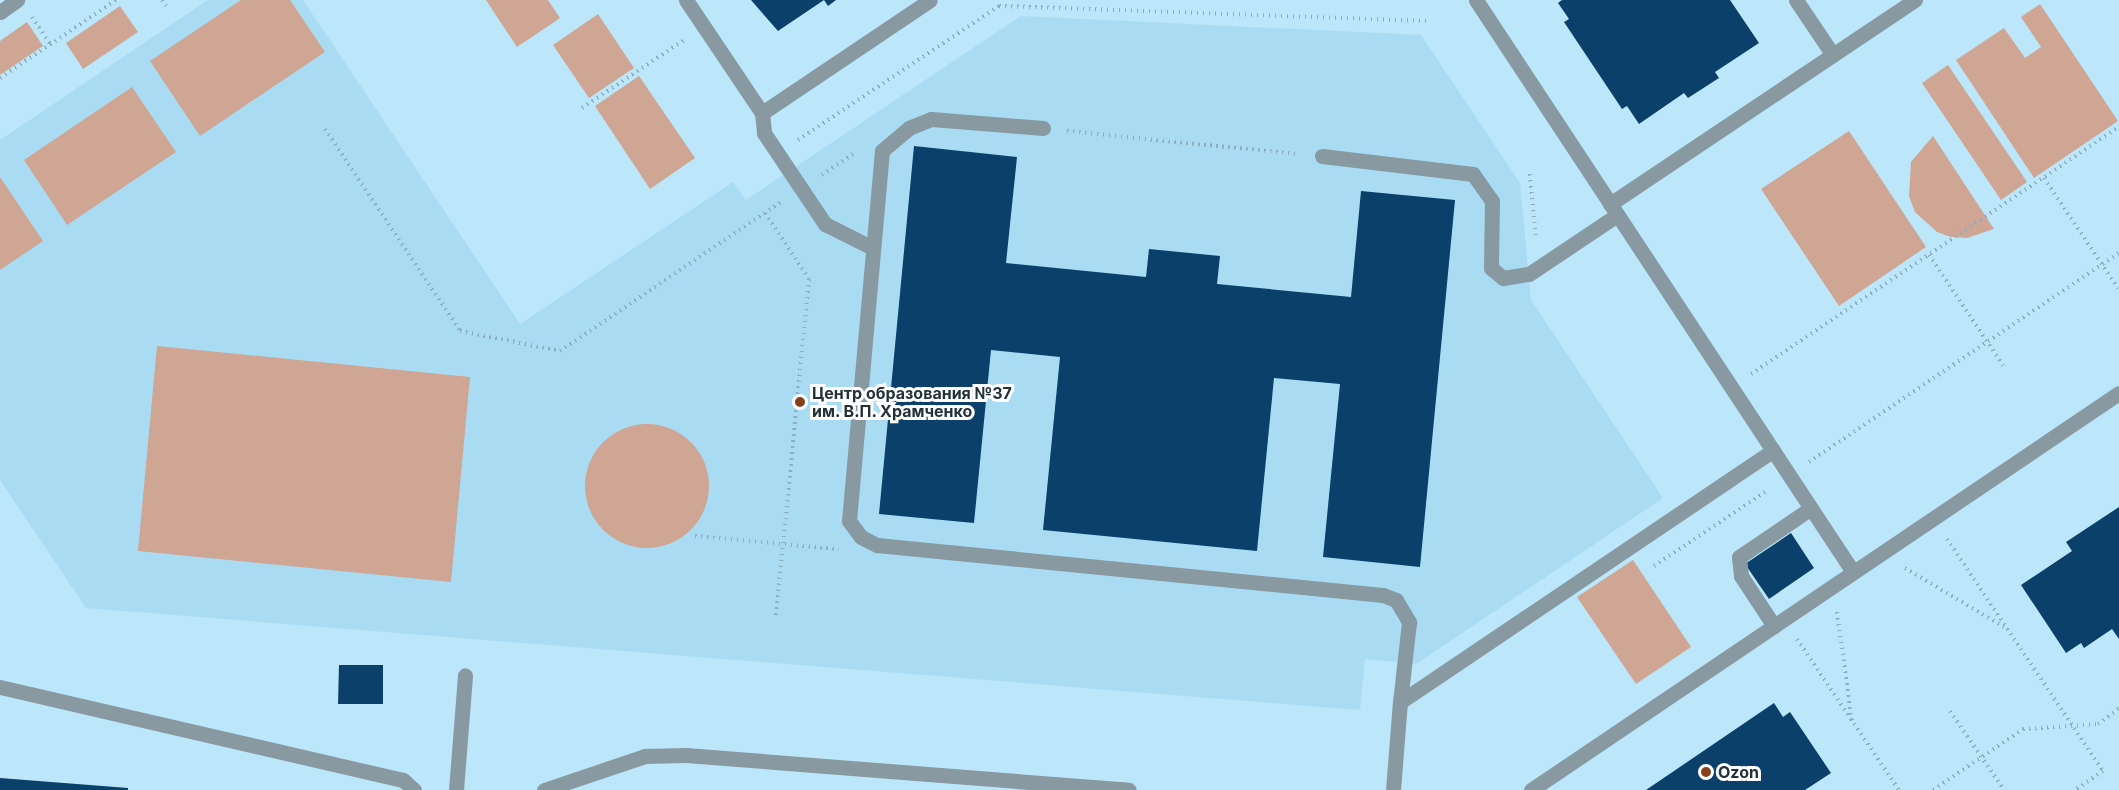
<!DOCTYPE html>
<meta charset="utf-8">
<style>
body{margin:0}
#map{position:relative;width:2119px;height:790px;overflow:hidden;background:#bce6f9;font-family:Inter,sans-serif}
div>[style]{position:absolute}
.built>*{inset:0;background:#a9dcf3}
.green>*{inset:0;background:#cea693}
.round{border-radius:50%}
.building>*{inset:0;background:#0a406a}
.path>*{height:4px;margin-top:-2px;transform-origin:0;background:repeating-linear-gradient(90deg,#8caebe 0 1.5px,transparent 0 6px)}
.minor>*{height:15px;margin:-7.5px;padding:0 7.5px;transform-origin:7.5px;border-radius:7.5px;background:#8899a1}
.dots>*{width:16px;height:16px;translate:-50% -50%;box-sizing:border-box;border:3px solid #fff;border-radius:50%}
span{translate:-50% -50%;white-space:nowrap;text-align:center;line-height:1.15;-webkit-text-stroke:6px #fff;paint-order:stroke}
.poi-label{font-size:16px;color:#213239;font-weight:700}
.left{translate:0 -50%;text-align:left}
</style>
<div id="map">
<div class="built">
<i style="clip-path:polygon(208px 0,303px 0,520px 324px,733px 182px,746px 200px,1021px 16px,1421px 35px,1520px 183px,1531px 300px,1663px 498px,1416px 664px,1365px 659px,1360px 710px,86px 608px,0 480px,0 140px)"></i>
</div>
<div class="green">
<i style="clip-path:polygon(241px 0,290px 0,325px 52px,200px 136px,150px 61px)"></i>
<i style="clip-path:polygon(486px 0,548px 0,560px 18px,517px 47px)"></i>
<i style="clip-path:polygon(2040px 4px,2118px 121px,2034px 178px,1956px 60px,2004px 28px,2025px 58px,2041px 47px,2021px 17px)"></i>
<i style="clip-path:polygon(120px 6px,138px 32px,83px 69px,66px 43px)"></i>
<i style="clip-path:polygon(598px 14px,634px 68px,589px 98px,553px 45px)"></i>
<i style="clip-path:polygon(27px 22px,43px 46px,0 75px,0 41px)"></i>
<i style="clip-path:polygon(1948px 65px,2027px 182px,2001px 200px,1922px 83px)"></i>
<i style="clip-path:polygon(639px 76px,695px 158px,650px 189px,595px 106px)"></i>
<i style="clip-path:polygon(132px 87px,176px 152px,67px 225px,24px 160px)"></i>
<i style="clip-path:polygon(1849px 131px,1926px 247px,1839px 306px,1761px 189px)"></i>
<i style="clip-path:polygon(1933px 136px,1994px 229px,1967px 238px,1951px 237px,1937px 232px,1915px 212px,1909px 196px,1911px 162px)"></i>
<i style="clip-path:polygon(0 177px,43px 241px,0 270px)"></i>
<i style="clip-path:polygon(157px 346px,470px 377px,451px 582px,138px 551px)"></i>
<i class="round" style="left:585px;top:424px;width:124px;height:124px"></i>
<i style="clip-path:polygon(1633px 560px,1691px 647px,1636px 684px,1577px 597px)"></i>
</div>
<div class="building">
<i style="clip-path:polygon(751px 0,836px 0,828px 6px,824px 0,778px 31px)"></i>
<i style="clip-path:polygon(1562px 0,1730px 0,1759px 43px,1715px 72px,1719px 78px,1688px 98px,1684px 93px,1639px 124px,1627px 106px,1622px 109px,1564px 22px,1569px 19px,1558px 3px)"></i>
<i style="clip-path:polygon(914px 146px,1017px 157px,1006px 263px,1146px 277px,1149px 249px,1220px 256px,1217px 284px,1351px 297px,1361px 191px,1455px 200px,1420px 567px,1323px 557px,1340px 384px,1274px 378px,1257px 551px,1043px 530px,1060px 357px,991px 350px,974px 523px,879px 514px)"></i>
<i style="clip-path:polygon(2119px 507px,2119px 639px,2112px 629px,2084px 648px,2081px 643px,2066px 653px,2021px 585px,2072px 551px,2066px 542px)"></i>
<i style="clip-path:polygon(1791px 533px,1814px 568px,1769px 599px,1745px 564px)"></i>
<i style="clip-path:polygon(339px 665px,383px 665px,383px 704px,338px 704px)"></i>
<i style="clip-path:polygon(1774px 703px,1783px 717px,1790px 712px,1831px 773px,1805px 790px,1646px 790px)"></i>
<i style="clip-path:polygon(0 778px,128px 788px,128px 790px,0 790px)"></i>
</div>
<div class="path">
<i style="left:162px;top:0;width:7px;rotate:56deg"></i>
<i style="left:32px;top:17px;width:32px;rotate:56deg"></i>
<i style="left:0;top:78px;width:140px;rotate:-33.9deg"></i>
<i style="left:582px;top:108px;width:123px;rotate:-33.7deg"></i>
<i style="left:325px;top:129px;width:243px;rotate:56.2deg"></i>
<i style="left:460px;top:331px;width:102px;rotate:11.3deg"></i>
<i style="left:560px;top:351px;width:267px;rotate:-34deg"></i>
<i style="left:1067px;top:131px;width:233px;rotate:5.7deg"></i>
<i style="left:798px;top:140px;width:242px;rotate:-33.7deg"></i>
<i style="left:999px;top:6px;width:429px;rotate:2deg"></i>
<i style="left:1530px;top:174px;width:65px;rotate:84.7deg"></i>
<i style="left:822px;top:175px;width:41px;rotate:-34.1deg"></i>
<i style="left:2044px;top:178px;width:133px;rotate:56.1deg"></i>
<i style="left:765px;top:213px;width:79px;rotate:56.3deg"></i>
<i style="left:809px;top:279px;width:340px;rotate:95.6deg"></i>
<i style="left:1929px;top:255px;width:133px;rotate:56.1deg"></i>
<i style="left:1751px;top:374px;width:443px;rotate:-33.9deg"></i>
<i style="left:1809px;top:462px;width:374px;rotate:-34deg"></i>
<i style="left:695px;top:536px;width:144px;rotate:5.2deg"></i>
<i style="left:1947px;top:539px;width:280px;rotate:56.1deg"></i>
<i style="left:2103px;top:771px;width:34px;rotate:146deg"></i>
<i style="left:1654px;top:566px;width:137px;rotate:-33.7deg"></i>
<i style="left:1905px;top:568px;width:115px;rotate:30.8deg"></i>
<i style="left:1837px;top:612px;width:110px;rotate:82.2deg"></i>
<i style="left:1797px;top:639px;width:182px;rotate:56deg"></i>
<i style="left:1950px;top:711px;width:96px;rotate:55.6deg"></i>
<i style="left:1933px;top:790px;width:109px;rotate:-34.1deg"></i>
<i style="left:2023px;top:729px;width:75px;rotate:-3.8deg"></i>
<i style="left:2098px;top:724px;width:26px;rotate:-36deg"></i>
</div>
<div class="minor">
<i style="left:686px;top:0;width:136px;rotate:56.1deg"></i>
<i style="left:762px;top:113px;width:202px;rotate:-33.9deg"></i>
<i style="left:1476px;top:0;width:685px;rotate:56.61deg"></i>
<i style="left:1796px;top:0;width:66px;rotate:56.1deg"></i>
<i style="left:0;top:12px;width:21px;rotate:-35deg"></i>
<i style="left:762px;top:113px;width:20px;rotate:84deg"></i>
<i style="left:764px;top:133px;width:110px;rotate:56.2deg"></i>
<i style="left:825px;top:224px;width:51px;rotate:26.6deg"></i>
<i style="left:1043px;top:128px;width:112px;rotate:-175.4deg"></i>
<i style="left:931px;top:119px;width:24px;rotate:158deg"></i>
<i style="left:909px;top:128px;width:35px;rotate:140deg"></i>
<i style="left:882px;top:151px;width:371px;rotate:95.1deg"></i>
<i style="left:849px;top:521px;width:20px;rotate:53deg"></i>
<i style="left:861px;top:537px;width:18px;rotate:27deg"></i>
<i style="left:877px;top:545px;width:508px;rotate:5.64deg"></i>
<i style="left:1383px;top:595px;width:14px;rotate:21deg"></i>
<i style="left:1396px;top:600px;width:26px;rotate:59deg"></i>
<i style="left:1409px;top:622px;width:81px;rotate:96.4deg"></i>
<i style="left:1322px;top:156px;width:152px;rotate:6.8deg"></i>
<i style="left:1473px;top:174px;width:33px;rotate:55deg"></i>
<i style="left:1492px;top:201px;width:67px;rotate:90.9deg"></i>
<i style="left:1491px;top:268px;width:16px;rotate:40deg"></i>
<i style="left:1503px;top:278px;width:26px;rotate:-9deg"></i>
<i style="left:1529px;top:274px;width:106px;rotate:-33.8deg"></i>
<i style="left:1610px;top:204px;width:367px;rotate:-33.8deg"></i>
<i style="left:1774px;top:626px;width:60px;rotate:-123.4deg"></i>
<i style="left:1741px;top:576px;width:19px;rotate:-96deg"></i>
<i style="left:1739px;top:557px;width:87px;rotate:-34.2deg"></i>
<i style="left:0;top:687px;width:414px;rotate:13deg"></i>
<i style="left:403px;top:780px;width:15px;rotate:42deg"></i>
<i style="left:456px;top:790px;width:115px;rotate:-85.5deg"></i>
<i style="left:544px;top:790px;width:107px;rotate:-18.6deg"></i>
<i style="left:645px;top:756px;width:41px;rotate:-1.4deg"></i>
<i style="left:686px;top:755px;width:444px;rotate:4.5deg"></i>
<i style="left:1393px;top:790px;width:88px;rotate:-85.5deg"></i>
<i style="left:1400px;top:702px;width:450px;rotate:-34deg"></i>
<i style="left:1531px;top:790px;width:709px;rotate:-34.03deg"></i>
</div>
<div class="dots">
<i style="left:800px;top:402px;background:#854117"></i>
<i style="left:1706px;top:772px;background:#854117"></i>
</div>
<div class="poi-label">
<span class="left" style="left:812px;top:402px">Центр образования №37<br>им. В.П. Храмченко</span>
<span class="left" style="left:1718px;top:772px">Ozon</span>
</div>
</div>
